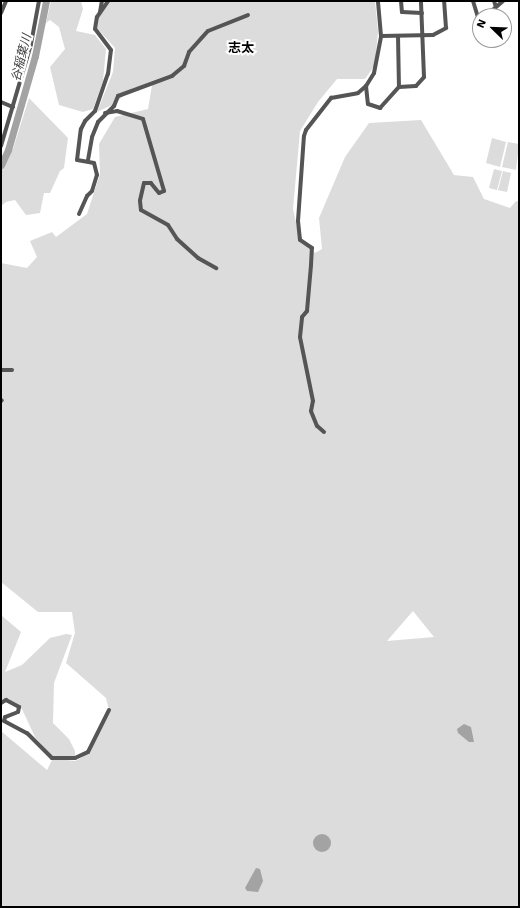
<!DOCTYPE html>
<meta charset="utf-8">
<style>
body{margin:0}
#map{position:relative;width:520px;height:908px;overflow:hidden;background:#fff;font-family:"Work Sans","Noto Sans JP",sans-serif}
div>[style]{position:absolute}
.green>*{inset:0;background:#dcdcdc}
.water>*{inset:0;background:#a3a3a3}
.round{border-radius:50%}
.river>*{height:7px;margin:-3.5px;padding:0 3.5px;transform-origin:3.5px;border-radius:3.5px;background:#a3a3a3}
.street>*{height:4px;margin:-2px;padding:0 2px;transform-origin:2px;border-radius:2px;background:#555}
span{translate:-50% -50%;white-space:nowrap;text-align:center;line-height:1.15;-webkit-text-stroke:4px #fff;paint-order:stroke}
.water-label{font-size:12px;color:#444;font-style:italic}
.quarter-label{font-size:13px;color:#000;font-weight:700}
.frame{position:absolute;inset:0;border:2px solid #000;pointer-events:none}
.north{position:absolute;left:472px;top:8px;width:40px;height:40px;box-sizing:border-box;background:#fff;border:1px solid #999;border-radius:50%;rotate:293deg;font-size:11px;font-weight:700;line-height:16px;text-align:center;color:#000}
.north::after{content:'';display:block;margin:auto;width:14px;height:18px;background:#000;clip-path:polygon(50% 0,100% 100%,50% 72%,0 100%)}
</style>
<div id="map">
<div class="green">
<i style="clip-path:polygon(51px 1px,81px 1px,83px 9px,76px 31px,95px 35px,106px 49px,103px 81px,93px 109px,83px 112px,59px 105px,50px 67px,65px 49px,59px 27px,50px 20px,46px 23px)"></i>
<i style="clip-path:polygon(evenodd,110px 1px,375px 1px,378px 31px,375px 65px,365px 79px,337px 79px,318px 102px,300px 131px,293px 209px,299px 236px,315px 253px,322px 249px,319px 218px,345px 157px,369px 123px,421px 120px,454px 175px,473px 177px,484px 199px,510px 208px,516px 201px,519px 202px,519px 907px,1px 907px,1px 731px,47px 770px,53px 758px,35px 737px,21px 707px,5px 699px,1px 703px,1px 615px,21px 632px,5px 672px,22px 665px,50px 638px,66px 634px,72px 635px,54px 683px,53px 723px,69px 739px,75px 751px,75px 758px,58px 759px,75px 761px,81px 758px,88px 752px,109px 710px,106px 698px,66px 663px,75px 633px,72px 612px,38px 612px,1px 582px,1px 263px,27px 268px,37px 257px,30px 241px,52px 232px,56px 237px,87px 214px,100px 174px,99px 144px,115px 117px,148px 109px,152px 85px,133px 88px,114px 104px,97px 112px,113px 72px,115px 48px,97px 28px,98px 19px,110px 1px,413px 611px,434px 637px,387px 641px,413px 611px)"></i>
<i style="clip-path:polygon(29px 98px,68px 138px,64px 168px,60px 171px,50px 193px,44px 193px,40px 213px,26px 215px,15px 200px,6px 202px,1px 206px,1px 170px,13px 149px)"></i>
<i style="clip-path:polygon(492px 138px,506px 142px,500px 167px,486px 163px)"></i>
<i style="clip-path:polygon(508px 142px,519px 144px,516px 170px,502px 167px)"></i>
<i style="clip-path:polygon(494px 169px,502px 171px,497px 190px,489px 188px)"></i>
<i style="clip-path:polygon(503px 171px,511px 173px,507px 192px,498px 190px)"></i>
</div>
<div class="water">
<i style="clip-path:polygon(464px 724px,471px 727px,474px 742px,469px 742px,458px 733px,457px 729px)"></i>
<i class="round" style="left:313px;top:834px;width:18px;height:18px"></i>
<i style="clip-path:polygon(256px 868px,260px 869px,263px 881px,258px 892px,247px 891px,245px 888px)"></i>
</div>
<div class="river">
<i style="left:1px;top:165px;width:17px;rotate:-65deg"></i>
<i style="left:8px;top:150px;width:98px;rotate:-74deg"></i>
<i style="left:35px;top:56px;width:56px;rotate:-78.7deg"></i>
</div>
<div class="street">
<i style="left:401px;top:1px;width:11px;rotate:85deg"></i>
<i style="left:402px;top:12px;width:20px;rotate:3deg"></i>
<i style="left:473px;top:1px;width:17px;rotate:73deg"></i>
<i style="left:478px;top:17px;width:10px;rotate:-17deg"></i>
<i style="left:488px;top:14px;width:20px;rotate:-41deg"></i>
<i style="left:494px;top:1px;width:6px;rotate:72deg"></i>
<i style="left:100px;top:12px;width:11px;rotate:-80deg"></i>
<i style="left:1px;top:13px;width:13px;rotate:-67deg"></i>
<i style="left:381px;top:36px;width:52px;rotate:-1.1deg"></i>
<i style="left:433px;top:35px;width:15px;rotate:-28deg"></i>
<i style="left:446px;top:28px;width:27px;rotate:-94deg"></i>
<i style="left:398px;top:36px;width:51px;rotate:88.9deg"></i>
<i style="left:366px;top:86px;width:18px;rotate:84deg"></i>
<i style="left:368px;top:104px;width:13px;rotate:18deg"></i>
<i style="left:380px;top:108px;width:28px;rotate:-48deg"></i>
<i style="left:399px;top:87px;width:17px;rotate:-3deg"></i>
<i style="left:416px;top:86px;width:12px;rotate:-48deg"></i>
<i style="left:424px;top:77px;width:76px;rotate:-92.3deg"></i>
<i style="left:1px;top:102px;width:13px;rotate:23deg"></i>
<i style="left:105px;top:113px;width:12px;rotate:-9deg"></i>
<i style="left:117px;top:111px;width:27px;rotate:17deg"></i>
<i style="left:143px;top:119px;width:75px;rotate:73.7deg"></i>
<i style="left:164px;top:191px;width:5px;rotate:158deg"></i>
<i style="left:159px;top:193px;width:13px;rotate:-129deg"></i>
<i style="left:151px;top:183px;width:7px;rotate:180deg"></i>
<i style="left:144px;top:183px;width:18px;rotate:103deg"></i>
<i style="left:140px;top:201px;width:9px;rotate:84deg"></i>
<i style="left:141px;top:210px;width:31px;rotate:29deg"></i>
<i style="left:168px;top:225px;width:17px;rotate:57deg"></i>
<i style="left:177px;top:239px;width:28px;rotate:42deg"></i>
<i style="left:198px;top:258px;width:21px;rotate:29deg"></i>
<i style="left:1px;top:146px;width:106px;rotate:-73.6deg"></i>
<i style="left:31px;top:44px;width:44px;rotate:-79.5deg"></i>
<i style="left:88px;top:160px;width:23px;rotate:-80deg"></i>
<i style="left:92px;top:137px;width:16px;rotate:-68deg"></i>
<i style="left:98px;top:122px;width:23px;rotate:-45deg"></i>
<i style="left:114px;top:106px;width:11px;rotate:-68deg"></i>
<i style="left:118px;top:96px;width:58px;rotate:-20.3deg"></i>
<i style="left:172px;top:76px;width:16px;rotate:-40deg"></i>
<i style="left:184px;top:66px;width:15px;rotate:-70deg"></i>
<i style="left:189px;top:52px;width:28px;rotate:-48deg"></i>
<i style="left:208px;top:31px;width:43px;rotate:-21.8deg"></i>
<i style="left:79px;top:214px;width:20px;rotate:-66deg"></i>
<i style="left:87px;top:196px;width:7px;rotate:-45deg"></i>
<i style="left:92px;top:191px;width:17px;rotate:-73deg"></i>
<i style="left:97px;top:175px;width:12px;rotate:-104deg"></i>
<i style="left:94px;top:163px;width:17px;rotate:-170deg"></i>
<i style="left:77px;top:160px;width:31px;rotate:-83deg"></i>
<i style="left:81px;top:129px;width:9px;rotate:-63deg"></i>
<i style="left:85px;top:121px;width:14px;rotate:-45deg"></i>
<i style="left:95px;top:111px;width:39px;rotate:-71deg"></i>
<i style="left:108px;top:74px;width:24px;rotate:-83deg"></i>
<i style="left:111px;top:50px;width:26px;rotate:-127deg"></i>
<i style="left:95px;top:29px;width:12px;rotate:-81deg"></i>
<i style="left:97px;top:17px;width:19px;rotate:-55deg"></i>
<i style="left:1px;top:370px;width:11px"></i>
<i style="left:1px;top:401px;width:1px;rotate:-45deg"></i>
<i style="left:324px;top:432px;width:9px;rotate:-139deg"></i>
<i style="left:317px;top:426px;width:16px;rotate:-112deg"></i>
<i style="left:311px;top:411px;width:10px;rotate:-79deg"></i>
<i style="left:313px;top:401px;width:65px;rotate:-101.5deg"></i>
<i style="left:300px;top:337px;width:20px;rotate:-84deg"></i>
<i style="left:302px;top:317px;width:8px;rotate:-50deg"></i>
<i style="left:307px;top:311px;width:46px;rotate:-85deg"></i>
<i style="left:311px;top:265px;width:17px;rotate:-87deg"></i>
<i style="left:312px;top:248px;width:14px;rotate:-146deg"></i>
<i style="left:300px;top:240px;width:19px;rotate:-96deg"></i>
<i style="left:298px;top:221px;width:85px;rotate:-86deg"></i>
<i style="left:304px;top:136px;width:6px;rotate:-72deg"></i>
<i style="left:306px;top:130px;width:41px;rotate:-52deg"></i>
<i style="left:331px;top:98px;width:27px;rotate:-10deg"></i>
<i style="left:358px;top:93px;width:11px;rotate:-41deg"></i>
<i style="left:366px;top:86px;width:15px;rotate:-58deg"></i>
<i style="left:374px;top:73px;width:38px;rotate:-79deg"></i>
<i style="left:381px;top:36px;width:35px;rotate:-95deg"></i>
<i style="left:1px;top:703px;width:6px;rotate:-31deg"></i>
<i style="left:6px;top:700px;width:15px;rotate:28deg"></i>
<i style="left:19px;top:707px;width:5px;rotate:101deg"></i>
<i style="left:18px;top:712px;width:14px;rotate:159deg"></i>
<i style="left:5px;top:717px;width:4px;rotate:104deg"></i>
<i style="left:4px;top:721px;width:26px;rotate:28deg"></i>
<i style="left:27px;top:733px;width:35px;rotate:45deg"></i>
<i style="left:52px;top:758px;width:23px"></i>
<i style="left:75px;top:758px;width:14px;rotate:-25deg"></i>
<i style="left:88px;top:752px;width:47px;rotate:-63.4deg"></i>
</div>
<div class="water-label">
<span style="left:22px;top:58px;rotate:-76deg">谷稲葉川</span>
</div>
<div class="quarter-label">
<span style="left:241px;top:48px">志太</span>
</div>
<div class="frame"></div>
<div class="north">N</div>
</div>
